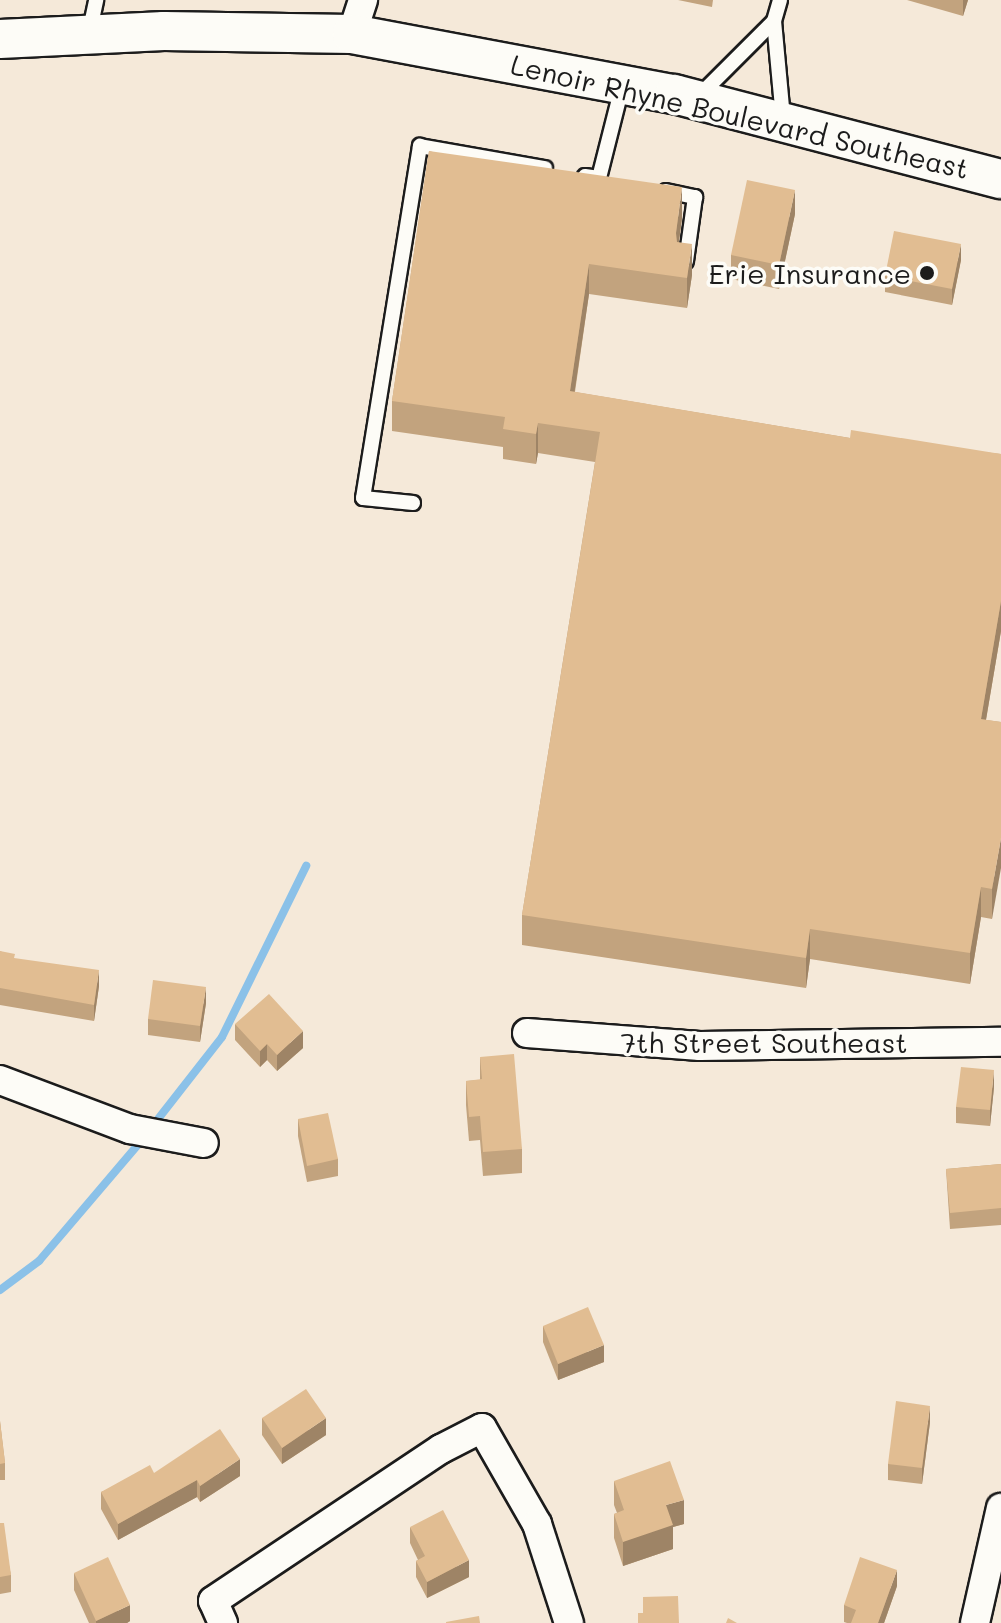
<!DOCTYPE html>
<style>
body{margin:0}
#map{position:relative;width:1001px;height:1623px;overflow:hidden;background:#f5e9d9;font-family:Mali,sans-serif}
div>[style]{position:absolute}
.stream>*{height:8px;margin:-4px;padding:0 4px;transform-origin:4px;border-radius:4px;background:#8bc1e8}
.roads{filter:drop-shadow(2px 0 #1c1c1c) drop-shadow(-2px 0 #1c1c1c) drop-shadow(0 2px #1c1c1c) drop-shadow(0 -2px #1c1c1c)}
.lane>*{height:14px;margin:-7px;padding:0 7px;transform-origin:7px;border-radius:7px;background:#fdfcf7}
.street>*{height:28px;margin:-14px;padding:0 14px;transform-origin:14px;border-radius:14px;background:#fdfcf7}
.secondary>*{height:38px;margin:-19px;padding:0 19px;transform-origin:19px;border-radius:19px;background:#fdfcf7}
.wall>*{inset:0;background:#c2a37e}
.shaded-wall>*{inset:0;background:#9e8466}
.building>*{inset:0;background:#e1bd92}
.dots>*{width:22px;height:22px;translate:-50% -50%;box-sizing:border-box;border:4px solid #fdfcf7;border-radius:50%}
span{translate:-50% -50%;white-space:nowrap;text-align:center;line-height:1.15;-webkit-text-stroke:7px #fdfcf7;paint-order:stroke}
.street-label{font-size:28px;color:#1c1c1c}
.poi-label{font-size:28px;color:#1c1c1c}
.right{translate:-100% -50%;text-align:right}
</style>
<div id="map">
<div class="stream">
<i style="left:151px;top:1128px;width:115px;rotate:-52deg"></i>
<i style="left:222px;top:1037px;width:191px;rotate:-63.8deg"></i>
<i style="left:0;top:1290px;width:49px;rotate:-36.6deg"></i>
<i style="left:39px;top:1261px;width:160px;rotate:-49.6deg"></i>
</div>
<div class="roads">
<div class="lane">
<i style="left:774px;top:21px;width:22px;rotate:-74deg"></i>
<i style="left:89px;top:34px;width:35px;rotate:-78deg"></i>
<i style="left:698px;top:97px;width:107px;rotate:-45deg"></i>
<i style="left:774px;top:21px;width:97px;rotate:84.7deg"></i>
<i style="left:585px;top:176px;width:14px;rotate:8deg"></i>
<i style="left:599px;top:178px;width:94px;rotate:-75.8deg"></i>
<i style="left:666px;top:191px;width:30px;rotate:12deg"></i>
<i style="left:695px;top:197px;width:65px;rotate:98deg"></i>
<i style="left:413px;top:503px;width:50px;rotate:-174.3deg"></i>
<i style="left:363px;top:498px;width:357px;rotate:-80.8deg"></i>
<i style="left:420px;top:146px;width:127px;rotate:10deg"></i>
</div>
<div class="street">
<i style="left:352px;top:34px;width:36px;rotate:-72deg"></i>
<i style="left:527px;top:1033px;width:173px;rotate:4.3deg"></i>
<i style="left:700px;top:1046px;width:301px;rotate:-0.8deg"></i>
<i style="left:0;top:1080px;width:139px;rotate:20.7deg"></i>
<i style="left:130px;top:1129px;width:75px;rotate:10.7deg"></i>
<i style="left:223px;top:1623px;width:24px;rotate:-114deg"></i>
<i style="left:213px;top:1601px;width:274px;rotate:-33.7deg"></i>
<i style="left:441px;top:1449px;width:46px;rotate:-27.1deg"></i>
<i style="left:482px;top:1428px;width:111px;rotate:60.2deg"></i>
<i style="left:537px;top:1524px;width:104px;rotate:72.1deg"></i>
<i style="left:975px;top:1623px;width:118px;rotate:-77.3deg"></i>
</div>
<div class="secondary">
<i style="left:0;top:39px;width:164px;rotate:-2.8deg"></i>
<i style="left:164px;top:31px;width:188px;rotate:0.9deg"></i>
<i style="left:352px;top:34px;width:328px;rotate:10.6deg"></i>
<i style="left:674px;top:94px;width:338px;rotate:14.6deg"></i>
</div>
</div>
<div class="wall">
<i style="clip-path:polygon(678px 0,713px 0,712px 7px)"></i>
<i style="clip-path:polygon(907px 0,968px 0,963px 16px)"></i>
<i style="clip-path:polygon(429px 151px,682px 218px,679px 242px,692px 275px,687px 308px,589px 294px,575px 392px,850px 438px,1001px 454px,1001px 631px,986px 720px,1001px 722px,992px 919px,981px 917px,970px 984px,810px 959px,806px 988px,522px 945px,522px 915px,595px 462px,538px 453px,536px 464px,503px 459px,503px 447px,392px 431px,392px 401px)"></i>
<i style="clip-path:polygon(795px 214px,779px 289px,731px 279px,731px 255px)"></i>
<i style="clip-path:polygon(961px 260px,952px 305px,885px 292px,885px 276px)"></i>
<i style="clip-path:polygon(0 951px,15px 959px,99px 986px,94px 1021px,0 1005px)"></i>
<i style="clip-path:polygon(206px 1003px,200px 1042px,148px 1035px,148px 1019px)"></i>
<i style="clip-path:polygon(235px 1024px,303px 1048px,277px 1071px,267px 1060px,260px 1067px,235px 1040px)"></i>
<i style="clip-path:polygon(480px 1057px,522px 1149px,522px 1173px,483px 1176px,480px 1140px,469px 1141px,466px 1105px,466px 1081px,480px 1080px)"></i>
<i style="clip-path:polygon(994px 1087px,990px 1126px,956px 1123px,956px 1107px)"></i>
<i style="clip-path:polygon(298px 1119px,338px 1159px,338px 1176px,307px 1182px,298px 1136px)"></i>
<i style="clip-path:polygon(1001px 1164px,1001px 1225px,950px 1229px,946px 1169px)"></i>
<i style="clip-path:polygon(543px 1326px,604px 1362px,558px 1380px,543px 1342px)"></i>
<i style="clip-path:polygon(262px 1418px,326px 1435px,282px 1464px,262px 1435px)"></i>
<i style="clip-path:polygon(0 1421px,5px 1463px,5px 1480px,0 1480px)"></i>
<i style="clip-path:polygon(930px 1422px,922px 1484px,888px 1480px,888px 1464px)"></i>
<i style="clip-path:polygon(154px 1473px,240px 1476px,200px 1502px,197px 1497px,118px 1540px,101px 1509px,101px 1492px)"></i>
<i style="clip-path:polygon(614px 1481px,684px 1524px,673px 1527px,673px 1549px,623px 1566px,614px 1538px,614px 1514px,617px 1513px,614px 1505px)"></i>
<i style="clip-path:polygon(0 1523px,11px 1575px,11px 1592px,0 1594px)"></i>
<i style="clip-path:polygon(410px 1527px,469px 1577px,427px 1598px,416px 1577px,416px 1561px,418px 1560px,410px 1543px)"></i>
<i style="clip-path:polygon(74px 1573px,130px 1621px,127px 1623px,89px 1623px,74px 1590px)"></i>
<i style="clip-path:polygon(897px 1586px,884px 1623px,847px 1623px,844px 1622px,844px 1605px)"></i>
</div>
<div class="shaded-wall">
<i style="clip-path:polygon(963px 0,968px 0,963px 16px)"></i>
<i style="clip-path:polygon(682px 187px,682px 218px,676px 263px,676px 233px)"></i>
<i style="clip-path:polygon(795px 190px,795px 214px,779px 289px,779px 265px)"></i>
<i style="clip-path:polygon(692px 244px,692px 275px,687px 308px,687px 278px)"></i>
<i style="clip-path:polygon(961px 244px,961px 260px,952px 305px,952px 289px)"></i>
<i style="clip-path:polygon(589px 264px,589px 294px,570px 422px,570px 391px)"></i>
<i style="clip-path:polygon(538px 423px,538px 453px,536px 464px,536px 434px)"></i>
<i style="clip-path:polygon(1001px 601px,1001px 631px,981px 749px,981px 719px)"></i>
<i style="clip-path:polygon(1001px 838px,1001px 868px,992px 919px,992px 889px)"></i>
<i style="clip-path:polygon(981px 887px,981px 917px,970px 984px,970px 953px)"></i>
<i style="clip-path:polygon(810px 929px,810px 959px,806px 988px,806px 958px)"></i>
<i style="clip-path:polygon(99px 970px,99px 986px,94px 1021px,94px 1005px)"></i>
<i style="clip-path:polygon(206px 987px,206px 1003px,200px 1042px,200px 1026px)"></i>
<i style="clip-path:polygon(303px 1031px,303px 1048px,277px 1071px,277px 1055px)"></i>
<i style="clip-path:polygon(267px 1044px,267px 1060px,260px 1067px,260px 1051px)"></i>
<i style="clip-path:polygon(994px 1070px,994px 1087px,990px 1126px,990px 1110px)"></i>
<i style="clip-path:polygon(604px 1345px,604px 1362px,558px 1380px,558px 1364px)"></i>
<i style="clip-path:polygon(930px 1406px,930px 1422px,922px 1484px,922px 1468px)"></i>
<i style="clip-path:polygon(326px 1418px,326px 1435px,282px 1464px,282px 1448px)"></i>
<i style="clip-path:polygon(240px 1459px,240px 1476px,200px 1502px,200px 1486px)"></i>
<i style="clip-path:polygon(197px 1480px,197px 1497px,118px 1540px,118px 1524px)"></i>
<i style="clip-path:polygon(684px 1500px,684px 1524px,673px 1527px,673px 1549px,623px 1566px,623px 1542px,666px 1505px)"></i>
<i style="clip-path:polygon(469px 1560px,469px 1577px,427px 1598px,427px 1582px)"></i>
<i style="clip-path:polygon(897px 1570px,897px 1586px,884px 1623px,878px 1623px)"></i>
<i style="clip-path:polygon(130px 1605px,130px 1621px,127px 1623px,96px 1623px,96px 1621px)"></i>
</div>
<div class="building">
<i style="clip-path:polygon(429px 151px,682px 187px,676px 233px,677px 242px,692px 244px,687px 278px,589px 264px,570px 391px,850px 438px,851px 430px,1001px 454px,1001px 601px,981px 719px,1001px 722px,1001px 838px,992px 889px,981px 887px,970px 953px,810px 929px,806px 958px,522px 915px,600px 432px,538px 423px,536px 434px,503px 429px,505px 417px,392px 401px)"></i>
<i style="clip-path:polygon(747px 180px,795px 190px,779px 265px,731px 255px)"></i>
<i style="clip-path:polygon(894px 231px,961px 244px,952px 289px,885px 276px)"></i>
<i style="clip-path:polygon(0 951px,15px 954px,14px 958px,99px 970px,94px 1005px,0 988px)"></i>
<i style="clip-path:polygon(153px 980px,206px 987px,200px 1026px,148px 1019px)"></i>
<i style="clip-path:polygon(269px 994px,303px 1031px,277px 1055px,267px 1044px,260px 1051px,235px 1024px)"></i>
<i style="clip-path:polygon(514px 1054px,522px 1149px,483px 1152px,480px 1116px,469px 1117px,466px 1081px,482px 1079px,480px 1057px)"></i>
<i style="clip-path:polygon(961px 1067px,994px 1070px,990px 1110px,956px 1107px)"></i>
<i style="clip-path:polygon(328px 1113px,338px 1159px,307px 1166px,298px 1119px)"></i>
<i style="clip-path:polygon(1001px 1164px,1001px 1208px,950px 1213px,946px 1169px)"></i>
<i style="clip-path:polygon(588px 1307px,604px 1345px,558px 1364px,543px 1326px)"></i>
<i style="clip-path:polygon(306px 1389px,326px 1418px,282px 1448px,262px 1418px)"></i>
<i style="clip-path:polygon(896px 1401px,930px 1406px,922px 1468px,888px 1464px)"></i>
<i style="clip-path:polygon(0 1421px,5px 1463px,0 1464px)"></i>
<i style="clip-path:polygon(220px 1429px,240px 1459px,200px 1486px,197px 1480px,118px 1524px,101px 1492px,150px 1465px,154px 1473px)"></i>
<i style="clip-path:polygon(670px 1461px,684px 1500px,666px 1505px,673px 1525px,623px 1542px,614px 1514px,624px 1510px,614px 1481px)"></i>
<i style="clip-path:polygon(443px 1510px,469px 1560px,427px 1582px,416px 1561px,425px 1556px,410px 1527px)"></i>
<i style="clip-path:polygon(0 1523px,4px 1523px,11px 1575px,0 1577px)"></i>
<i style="clip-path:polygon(108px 1557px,130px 1605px,96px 1621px,74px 1573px)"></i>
<i style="clip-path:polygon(860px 1557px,897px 1570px,878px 1623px,851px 1623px,856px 1610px,844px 1605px)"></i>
<i style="clip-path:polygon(678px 1596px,679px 1623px,638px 1623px,638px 1613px,643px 1613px,643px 1597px)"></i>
<i style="clip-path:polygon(479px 1616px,480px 1623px,446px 1623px,446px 1622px)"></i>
<i style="clip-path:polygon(728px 1618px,737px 1623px,726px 1623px)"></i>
</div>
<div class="dots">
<i style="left:927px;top:273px;background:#1c1c1c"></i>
</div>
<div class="street-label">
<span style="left:740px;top:116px;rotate:13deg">Lenoir Rhyne Boulevard Southeast</span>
<span style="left:764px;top:1042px">7th Street Southeast</span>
</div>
<div class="poi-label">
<span class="right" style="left:911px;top:273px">Erie Insurance</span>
</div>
</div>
